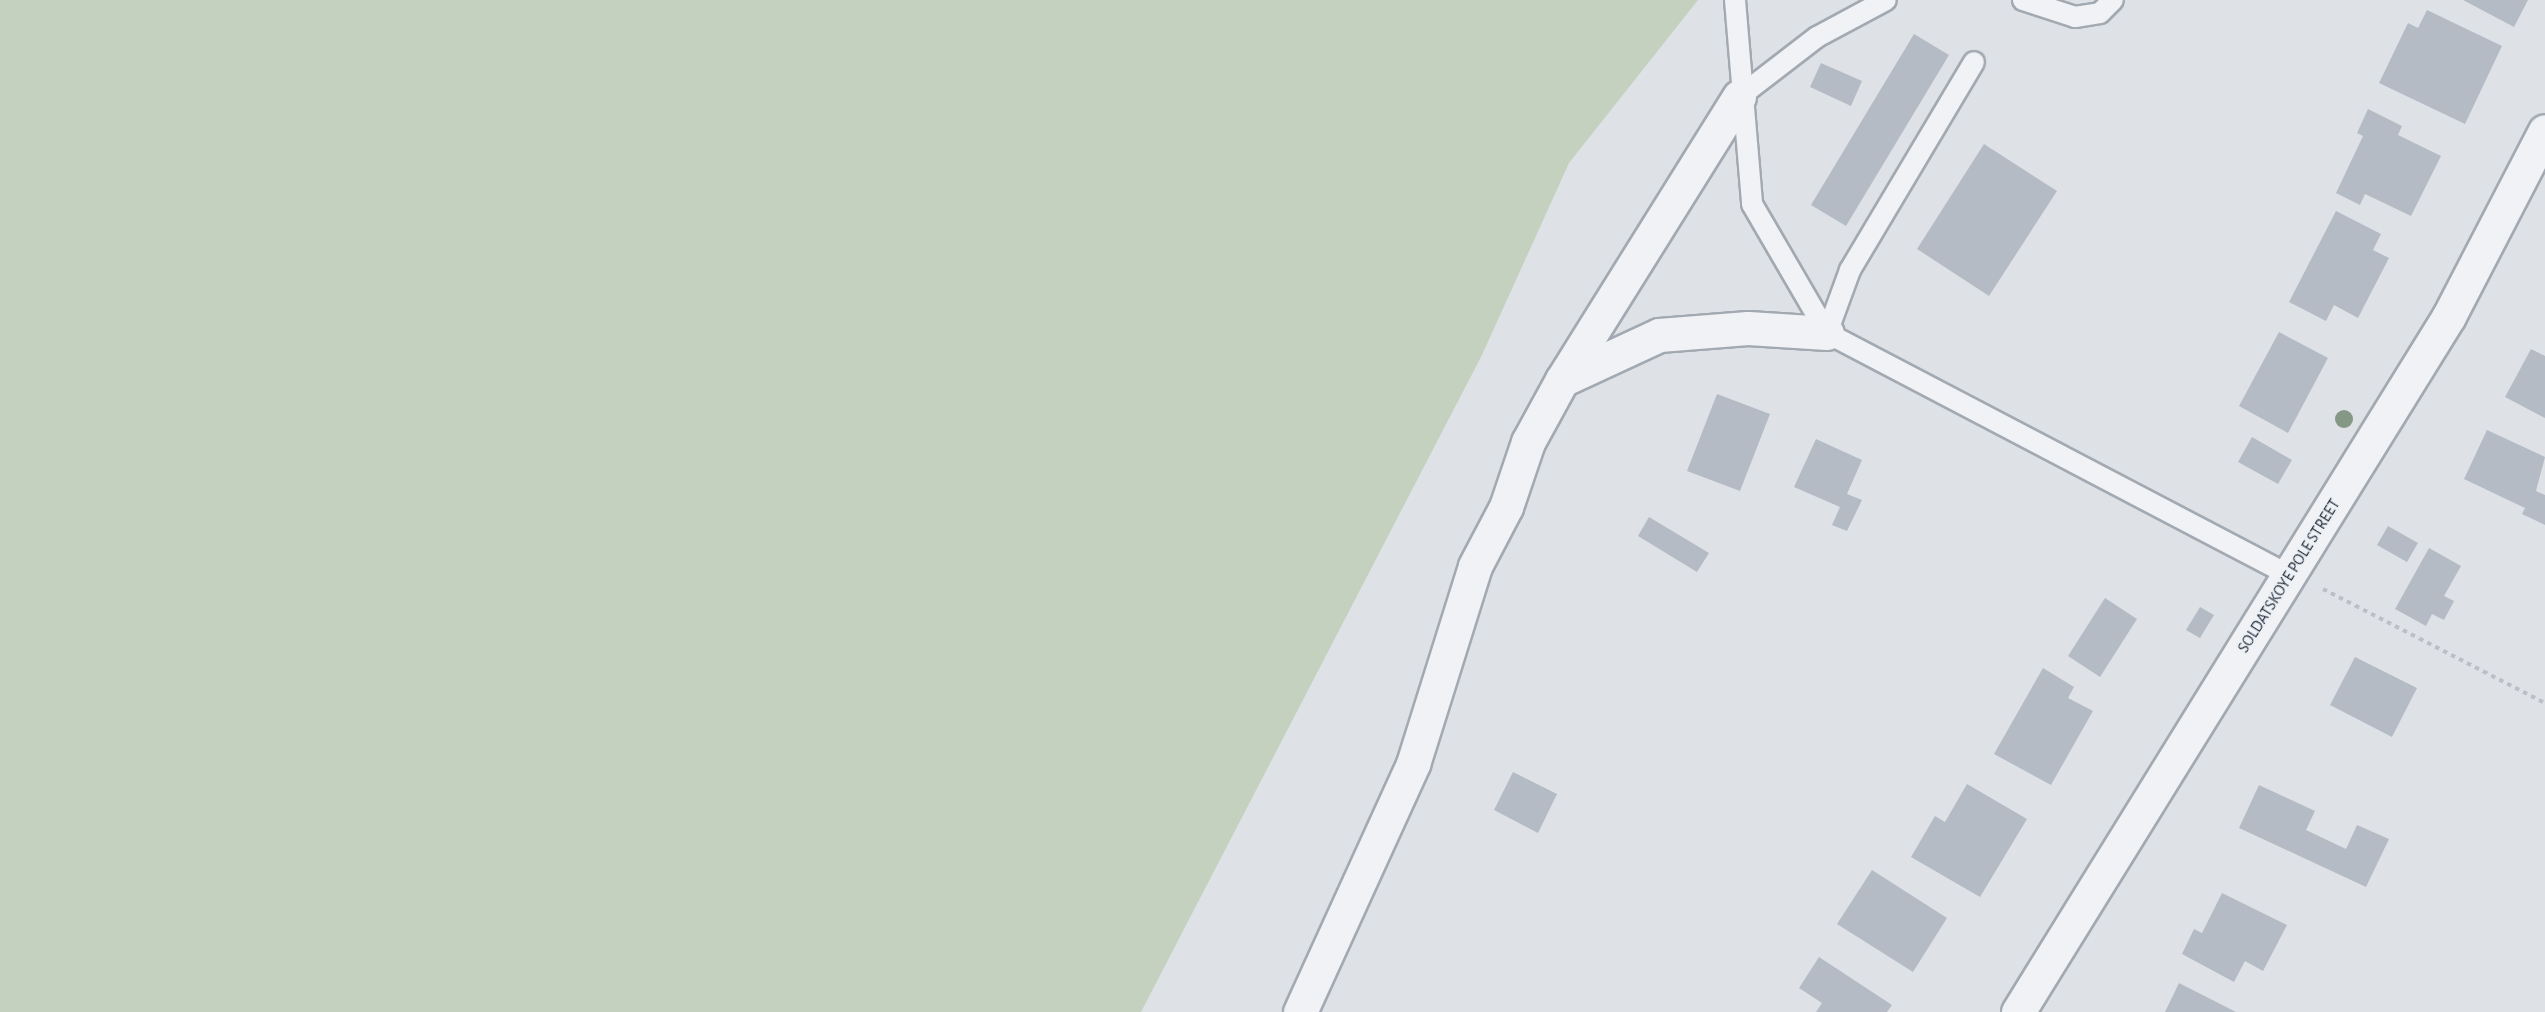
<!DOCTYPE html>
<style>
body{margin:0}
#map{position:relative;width:2545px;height:1012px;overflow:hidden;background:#dee2e7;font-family:"Alegreya Sans",sans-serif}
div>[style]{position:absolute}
.green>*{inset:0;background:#c4d1bf}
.building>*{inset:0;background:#b5bbc4}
.path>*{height:4px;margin-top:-2px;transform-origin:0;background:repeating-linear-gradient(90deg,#bcc0c6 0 4.5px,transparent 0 9px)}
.roads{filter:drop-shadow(2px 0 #a3a9b1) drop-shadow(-2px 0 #a3a9b1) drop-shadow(0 2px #a3a9b1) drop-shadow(0 -2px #a3a9b1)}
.lane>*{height:20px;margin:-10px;padding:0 10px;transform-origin:10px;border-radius:10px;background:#f0f2f6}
.street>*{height:33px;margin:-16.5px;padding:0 16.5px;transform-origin:16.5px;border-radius:16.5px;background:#f0f2f6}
.trees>*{width:18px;height:18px;margin:-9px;border-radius:50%;background:#859785}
span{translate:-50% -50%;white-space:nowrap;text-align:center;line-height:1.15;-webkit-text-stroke:4.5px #edf1f5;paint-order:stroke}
.street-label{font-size:16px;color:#27303e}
</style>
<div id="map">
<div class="green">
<i style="clip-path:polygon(0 0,1698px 0,1569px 163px,1482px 355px,1141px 1012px,0 1012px)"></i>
</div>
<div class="building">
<i style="clip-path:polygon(2463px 0,2528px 0,2514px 27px)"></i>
<i style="clip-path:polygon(2427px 10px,2502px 46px,2465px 124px,2379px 83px,2408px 23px,2418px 28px)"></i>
<i style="clip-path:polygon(1914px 34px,1949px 55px,1846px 226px,1811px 205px)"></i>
<i style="clip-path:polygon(1821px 63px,1862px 81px,1851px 106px,1810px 87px)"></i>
<i style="clip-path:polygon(2368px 109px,2402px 126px,2398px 135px,2441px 156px,2411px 216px,2365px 194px,2360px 205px,2336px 193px,2363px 136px,2357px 133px)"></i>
<i style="clip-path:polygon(1984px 144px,2057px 191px,1989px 296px,1917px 249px)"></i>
<i style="clip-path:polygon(2336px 211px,2381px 234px,2373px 250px,2389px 258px,2358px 318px,2334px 305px,2326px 321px,2289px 302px)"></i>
<i style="clip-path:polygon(2279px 332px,2328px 358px,2288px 433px,2239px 406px)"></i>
<i style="clip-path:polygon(2531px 349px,2545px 356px,2545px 418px,2505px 397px)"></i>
<i style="clip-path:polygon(1717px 394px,1770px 414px,1740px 491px,1687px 471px)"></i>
<i style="clip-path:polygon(2487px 430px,2545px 457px,2536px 491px,2545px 495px,2545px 525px,2522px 514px,2525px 508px,2464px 479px)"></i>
<i style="clip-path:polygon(2252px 437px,2292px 460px,2278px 484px,2238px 462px)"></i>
<i style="clip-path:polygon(1816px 439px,1862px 460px,1847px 494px,1862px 500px,1847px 531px,1832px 525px,1840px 507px,1794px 487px)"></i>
<i style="clip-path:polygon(1649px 517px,1709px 553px,1697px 572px,1638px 536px)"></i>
<i style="clip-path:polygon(2388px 526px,2418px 543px,2407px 562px,2377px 545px)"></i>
<i style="clip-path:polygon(2429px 548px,2461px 566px,2444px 596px,2454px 601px,2444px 620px,2432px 614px,2426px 626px,2395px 609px)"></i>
<i style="clip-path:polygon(2105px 598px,2137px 619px,2100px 677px,2068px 656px)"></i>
<i style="clip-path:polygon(2200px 607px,2214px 615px,2200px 638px,2186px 630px)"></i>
<i style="clip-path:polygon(2355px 657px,2417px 688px,2392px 737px,2330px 705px)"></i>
<i style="clip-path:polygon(2043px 668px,2074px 687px,2068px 698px,2093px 711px,2051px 785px,1994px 754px)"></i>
<i style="clip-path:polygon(1513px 772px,1557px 794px,1538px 833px,1494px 810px)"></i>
<i style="clip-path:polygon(1967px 784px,2027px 819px,1980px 897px,1911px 857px,1935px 816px,1945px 822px)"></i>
<i style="clip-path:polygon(2259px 785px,2315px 811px,2306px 830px,2346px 849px,2357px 825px,2389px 839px,2366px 887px,2239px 828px)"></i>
<i style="clip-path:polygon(1872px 870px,1947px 918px,1913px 972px,1837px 924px)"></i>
<i style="clip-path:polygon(2222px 893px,2287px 925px,2263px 971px,2245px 961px,2234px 982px,2182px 954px,2194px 929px,2202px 933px)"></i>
<i style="clip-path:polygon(1819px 957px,1892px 1005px,1887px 1012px,1816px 1012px,1822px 1003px,1799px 988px)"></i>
<i style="clip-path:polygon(2179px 983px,2236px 1012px,2165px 1012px)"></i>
</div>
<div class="path">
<i style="left:2323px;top:589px;width:250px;rotate:27.2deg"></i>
</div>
<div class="roads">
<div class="lane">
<i style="left:1735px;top:0;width:205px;rotate:85.2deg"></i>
<i style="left:1752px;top:204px;width:149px;rotate:59.8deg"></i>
<i style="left:1827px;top:333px;width:522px;rotate:27.65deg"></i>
<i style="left:2023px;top:0;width:55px;rotate:18.1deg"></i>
<i style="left:2075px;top:17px;width:25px;rotate:-9deg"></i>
<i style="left:2100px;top:13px;width:18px;rotate:-45deg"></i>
<i style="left:1739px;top:97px;width:98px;rotate:-37.6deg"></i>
<i style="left:1817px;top:37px;width:78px;rotate:-28.2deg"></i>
<i style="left:1827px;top:333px;width:67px;rotate:-69.9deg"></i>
<i style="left:1850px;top:270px;width:242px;rotate:-59.2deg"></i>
</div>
<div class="street">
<i style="left:1562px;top:380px;width:334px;rotate:-58deg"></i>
<i style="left:1300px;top:1012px;width:273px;rotate:-65.5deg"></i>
<i style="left:1413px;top:764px;width:207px;rotate:-72.6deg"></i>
<i style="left:1475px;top:566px;width:67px;rotate:-62.3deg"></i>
<i style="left:1506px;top:507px;width:69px;rotate:-71.3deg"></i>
<i style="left:1528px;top:442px;width:71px;rotate:-61.3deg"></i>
<i style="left:1562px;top:380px;width:107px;rotate:-24.9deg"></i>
<i style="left:1659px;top:335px;width:89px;rotate:-4.5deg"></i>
<i style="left:1748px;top:328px;width:79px;rotate:3.6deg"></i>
<i style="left:2018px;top:1012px;width:819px;rotate:-58.23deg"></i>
<i style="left:2449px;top:316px;width:208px;rotate:-62.6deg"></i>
</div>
</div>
<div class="trees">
<i style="left:2344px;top:419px"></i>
</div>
<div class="street-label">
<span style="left:2289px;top:576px;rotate:-58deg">SOLDATSKOYE POLE STREET</span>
</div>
</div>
